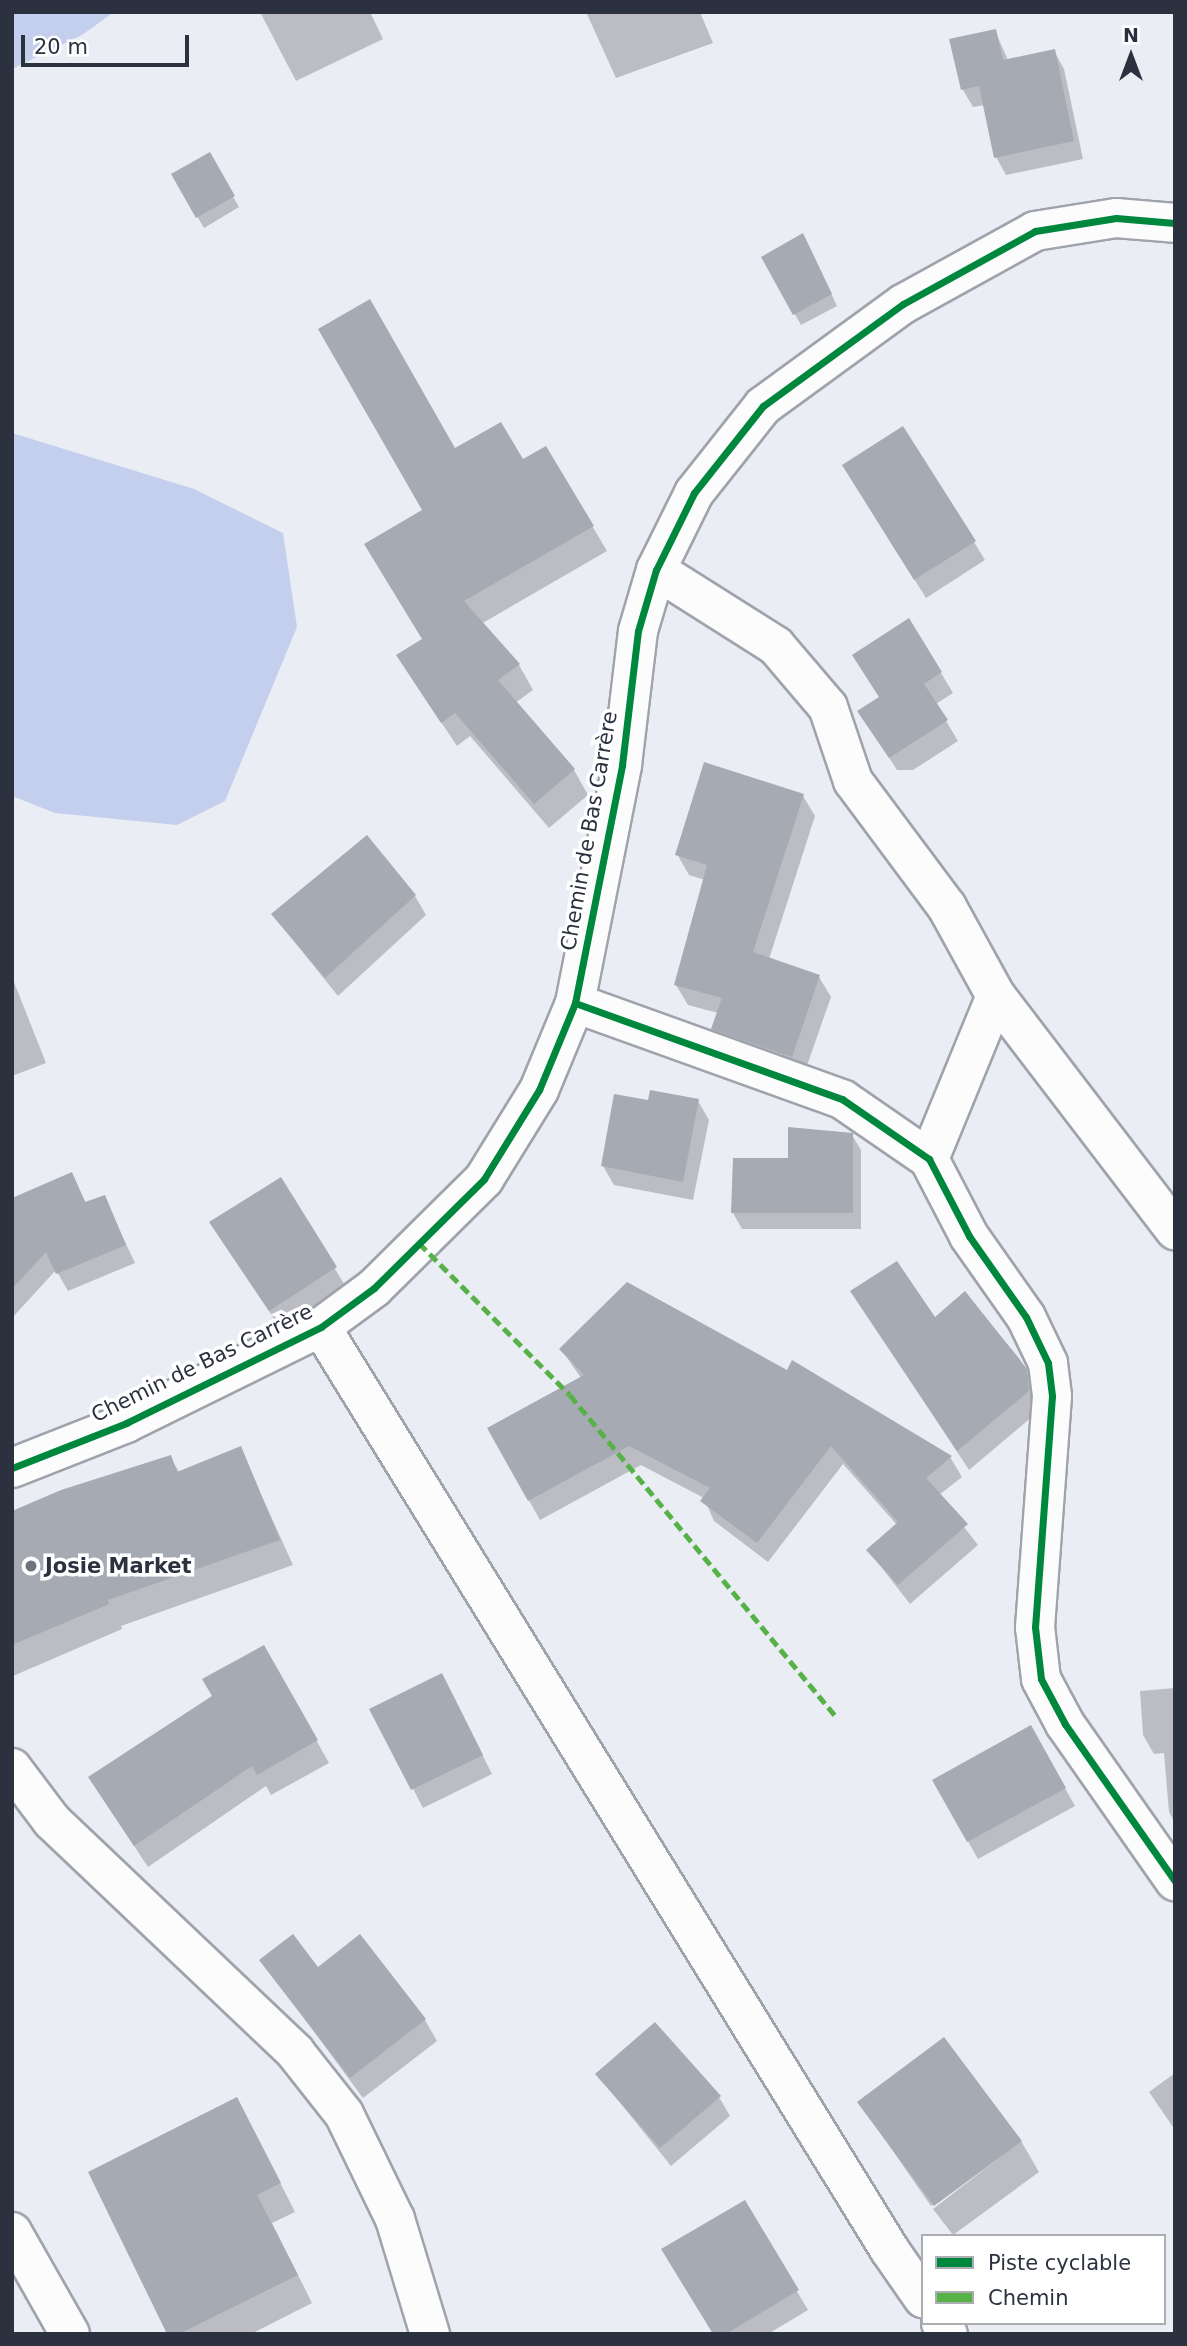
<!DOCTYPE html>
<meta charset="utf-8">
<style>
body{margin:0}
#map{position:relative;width:1187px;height:2346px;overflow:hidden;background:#eaedf4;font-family:"DejaVu Sans",sans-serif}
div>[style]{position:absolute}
.forest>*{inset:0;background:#c4cfee}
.shadow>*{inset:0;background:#0003}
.building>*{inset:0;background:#a6aab3}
.roads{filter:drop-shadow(2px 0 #9fa3ac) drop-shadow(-2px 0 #9fa3ac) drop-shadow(0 2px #9fa3ac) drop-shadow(0 -2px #9fa3ac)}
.minor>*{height:38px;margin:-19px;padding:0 19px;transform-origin:19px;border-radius:19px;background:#fcfcfd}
.quiet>*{height:5px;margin-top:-2.5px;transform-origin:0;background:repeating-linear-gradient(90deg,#56b247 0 10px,transparent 0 15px)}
.cycleway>*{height:7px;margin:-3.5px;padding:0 3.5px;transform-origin:3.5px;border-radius:3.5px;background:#00873e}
.dots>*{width:19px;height:19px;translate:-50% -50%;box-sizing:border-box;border:4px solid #fff;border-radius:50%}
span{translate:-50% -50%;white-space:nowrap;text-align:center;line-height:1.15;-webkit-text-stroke:7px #fff;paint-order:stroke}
.street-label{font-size:21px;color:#2c313f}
.poi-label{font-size:21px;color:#2c313f;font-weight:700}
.left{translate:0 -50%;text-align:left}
.frame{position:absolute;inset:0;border:14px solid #2c313f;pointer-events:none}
.legend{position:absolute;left:921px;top:2234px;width:245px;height:91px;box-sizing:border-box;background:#fff;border:2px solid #abadb2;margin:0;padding:9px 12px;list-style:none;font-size:21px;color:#2c313f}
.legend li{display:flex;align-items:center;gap:14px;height:35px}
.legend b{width:35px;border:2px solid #abadb2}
.north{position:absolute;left:1096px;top:21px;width:70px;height:70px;-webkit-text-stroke:5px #fff;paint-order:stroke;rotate:0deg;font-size:19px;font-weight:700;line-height:28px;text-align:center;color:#2c313f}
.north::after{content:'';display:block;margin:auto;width:24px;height:32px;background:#2c313f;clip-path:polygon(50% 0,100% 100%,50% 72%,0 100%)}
.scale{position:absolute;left:21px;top:35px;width:168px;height:32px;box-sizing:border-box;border:4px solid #2c313f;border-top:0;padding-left:9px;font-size:21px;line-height:24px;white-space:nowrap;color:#2c313f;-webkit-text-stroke:5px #fff;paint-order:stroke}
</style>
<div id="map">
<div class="forest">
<i style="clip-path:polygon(12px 12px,114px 12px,82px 35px,12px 69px)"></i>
<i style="clip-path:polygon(12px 433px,194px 489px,283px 533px,297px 627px,225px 801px,177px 825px,55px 813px,12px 796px)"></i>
</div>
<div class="shadow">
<i style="clip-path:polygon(260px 12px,370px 12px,383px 39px,296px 81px)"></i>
<i style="clip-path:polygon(586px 12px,700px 12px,713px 43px,616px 78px)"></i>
<i style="clip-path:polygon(995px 31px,1008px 60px,1054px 51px,1064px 69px,1083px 159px,1006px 175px,996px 157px,985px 105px,973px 107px,963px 90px,951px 40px)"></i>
<i style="clip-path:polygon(209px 155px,239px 207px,204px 228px,173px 175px)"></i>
<i style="clip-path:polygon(809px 246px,837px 306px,801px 325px,763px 258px)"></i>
<i style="clip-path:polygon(546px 448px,607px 551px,481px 624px,519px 665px,533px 690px,515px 703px,574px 770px,588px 795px,549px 828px,470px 736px,457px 746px,413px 680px,423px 639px,424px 510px,455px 451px,522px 461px)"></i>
<i style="clip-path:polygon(855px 485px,974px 542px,985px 560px,926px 598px)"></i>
<i style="clip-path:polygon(941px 673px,953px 693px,936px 704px,958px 741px,913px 770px,897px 770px,859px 711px)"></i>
<i style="clip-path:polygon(803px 796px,815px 816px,769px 959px,819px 977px,831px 997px,803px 1077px,725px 1049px,713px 1028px,718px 1013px,688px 1005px,676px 985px,705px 880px,689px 875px,677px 854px)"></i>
<i style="clip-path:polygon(415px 896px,426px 915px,338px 996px,273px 915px)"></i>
<i style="clip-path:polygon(12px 977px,46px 1063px,12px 1076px)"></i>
<i style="clip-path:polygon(698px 1101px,709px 1120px,693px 1200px,614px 1185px,603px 1166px,649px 1102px)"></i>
<i style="clip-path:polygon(852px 1135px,861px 1150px,861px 1229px,742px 1229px,733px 1213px,790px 1159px)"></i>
<i style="clip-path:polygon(72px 1175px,86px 1203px,104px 1197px,135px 1263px,68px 1291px,56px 1270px,12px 1318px,12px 1200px)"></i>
<i style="clip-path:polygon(281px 1180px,346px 1287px,281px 1329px,222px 1241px)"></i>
<i style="clip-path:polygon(852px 1292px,935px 1319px,965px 1294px,1019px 1358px,1031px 1378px,1039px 1411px,969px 1470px)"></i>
<i style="clip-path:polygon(561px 1349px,787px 1372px,950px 1457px,962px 1477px,939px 1495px,978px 1545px,910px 1604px,868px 1550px,897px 1525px,843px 1464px,768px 1562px,714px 1521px,704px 1498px,641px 1465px,540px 1520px,489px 1429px,581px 1378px)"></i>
<i style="clip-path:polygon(240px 1448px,293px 1565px,121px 1626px,122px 1629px,13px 1676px,12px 1513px,170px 1457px,180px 1473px)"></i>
<i style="clip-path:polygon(264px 1647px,329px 1763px,271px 1795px,266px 1786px,148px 1867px,103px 1799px)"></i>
<i style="clip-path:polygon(1175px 1688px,1175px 1823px,1169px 1812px,1164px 1753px,1154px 1754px,1143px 1735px,1140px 1691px)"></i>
<i style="clip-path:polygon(452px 1694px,492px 1774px,423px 1808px,372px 1709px)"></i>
<i style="clip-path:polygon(1031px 1728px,1075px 1806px,978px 1859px,934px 1781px)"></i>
<i style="clip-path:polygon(261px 1960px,318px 1969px,425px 2020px,437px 2041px,363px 2098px)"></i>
<i style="clip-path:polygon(1175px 2073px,1175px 2130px,1149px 2092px)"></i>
<i style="clip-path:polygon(597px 2074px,719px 2097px,730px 2116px,671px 2166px)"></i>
<i style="clip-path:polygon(859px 2102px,1020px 2140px,931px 2206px)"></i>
<i style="clip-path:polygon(252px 2127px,295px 2212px,272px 2223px,312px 2303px,251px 2334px,169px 2334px)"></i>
<i style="clip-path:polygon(1021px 2141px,1039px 2172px,953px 2235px,933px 2209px)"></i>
<i style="clip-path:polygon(745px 2203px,808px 2310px,768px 2334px,714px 2334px)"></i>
</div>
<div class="building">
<i style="clip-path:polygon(996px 29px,1003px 60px,1055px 49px,1074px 141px,994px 158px,979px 86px,961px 90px,949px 39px)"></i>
<i style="clip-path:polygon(210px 152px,235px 196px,196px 218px,171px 174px)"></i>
<i style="clip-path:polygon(803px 233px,832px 294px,793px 315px,761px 257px)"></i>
<i style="clip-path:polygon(370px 299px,455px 448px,501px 422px,523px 459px,546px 446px,594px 526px,464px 601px,520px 664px,498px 680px,575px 769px,534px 804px,455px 713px,441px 723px,396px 655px,422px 639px,364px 544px,422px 510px,318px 329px)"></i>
<i style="clip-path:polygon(903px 426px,976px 541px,914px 580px,842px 465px)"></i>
<i style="clip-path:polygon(909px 618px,942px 672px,924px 684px,948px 720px,889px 758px,857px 711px,879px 697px,852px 655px)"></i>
<i style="clip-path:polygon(704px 762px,804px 794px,753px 952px,820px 975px,792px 1057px,711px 1029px,722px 998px,674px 985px,707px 865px,675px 855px)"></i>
<i style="clip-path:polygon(367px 835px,416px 895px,325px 978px,271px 914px)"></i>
<i style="clip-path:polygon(650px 1090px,699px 1099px,683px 1182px,601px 1166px,614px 1094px,648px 1100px)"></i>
<i style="clip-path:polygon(788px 1127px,853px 1133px,853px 1213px,731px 1213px,733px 1158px,788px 1158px)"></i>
<i style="clip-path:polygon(72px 1172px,85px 1202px,105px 1195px,126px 1245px,56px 1274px,46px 1252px,12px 1289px,12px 1198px)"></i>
<i style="clip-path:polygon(281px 1177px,337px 1267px,269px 1311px,209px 1222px)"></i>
<i style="clip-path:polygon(897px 1261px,935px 1317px,965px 1291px,1027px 1369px,1029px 1391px,957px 1451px,850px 1291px)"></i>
<i style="clip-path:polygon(627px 1282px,787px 1370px,792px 1360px,952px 1456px,926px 1478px,968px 1524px,898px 1585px,866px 1550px,898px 1522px,831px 1446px,757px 1543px,700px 1501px,710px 1488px,629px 1446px,528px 1501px,487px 1428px,584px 1375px,559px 1349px)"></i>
<i style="clip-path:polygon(241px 1446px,280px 1540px,108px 1600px,109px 1604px,12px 1645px,12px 1511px,61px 1490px,171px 1455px,177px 1472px)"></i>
<i style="clip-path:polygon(264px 1645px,318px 1740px,257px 1775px,252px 1766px,134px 1846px,88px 1777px,212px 1696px,202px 1679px)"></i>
<i style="clip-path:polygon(442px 1673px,483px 1755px,411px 1790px,369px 1709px)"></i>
<i style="clip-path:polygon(1031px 1725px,1066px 1788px,967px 1842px,932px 1780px)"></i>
<i style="clip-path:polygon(293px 1934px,318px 1967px,360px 1934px,426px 2019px,350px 2078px,259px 1960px)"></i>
<i style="clip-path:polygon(655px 2022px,721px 2096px,660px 2148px,595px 2074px)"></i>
<i style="clip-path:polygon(944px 2037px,1022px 2141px,934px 2206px,857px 2102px)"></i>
<i style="clip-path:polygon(237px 2097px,281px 2183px,257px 2195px,298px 2275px,179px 2334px,167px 2334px,88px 2172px)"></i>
<i style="clip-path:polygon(745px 2200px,799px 2290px,726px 2334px,713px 2334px,661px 2249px)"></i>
</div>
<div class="roads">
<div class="minor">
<i style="left:656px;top:570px;width:142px;rotate:32.3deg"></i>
<i style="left:776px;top:646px;width:80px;rotate:49.6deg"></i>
<i style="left:828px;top:707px;width:78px;rotate:71.3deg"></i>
<i style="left:853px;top:781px;width:157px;rotate:53.3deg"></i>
<i style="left:947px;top:907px;width:102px;rotate:61.2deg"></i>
<i style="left:996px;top:996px;width:295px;rotate:52.6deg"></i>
<i style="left:575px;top:1003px;width:284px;rotate:19.8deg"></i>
<i style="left:842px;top:1099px;width:106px;rotate:34.6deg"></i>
<i style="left:929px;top:1159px;width:87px;rotate:62.5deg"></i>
<i style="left:969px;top:1236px;width:99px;rotate:54.9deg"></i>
<i style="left:1026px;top:1317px;width:51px;rotate:64.4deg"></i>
<i style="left:1048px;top:1363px;width:33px;rotate:83deg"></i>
<i style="left:1052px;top:1396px;width:232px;rotate:94.2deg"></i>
<i style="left:1035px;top:1627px;width:52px;rotate:83.4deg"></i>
<i style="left:1041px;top:1679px;width:51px;rotate:61.9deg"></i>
<i style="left:1065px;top:1724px;width:192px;rotate:55deg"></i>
<i style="left:929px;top:1159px;width:176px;rotate:-67.7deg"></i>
<i style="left:321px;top:1327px;width:1083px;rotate:58.36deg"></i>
<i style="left:889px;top:2249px;width:60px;rotate:55.2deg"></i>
<i style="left:12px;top:1468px;width:123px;rotate:-21.5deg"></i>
<i style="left:126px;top:1423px;width:217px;rotate:-26.2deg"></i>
<i style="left:321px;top:1327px;width:66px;rotate:-36.3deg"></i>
<i style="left:374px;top:1288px;width:155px;rotate:-44.7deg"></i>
<i style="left:484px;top:1179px;width:105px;rotate:-58.3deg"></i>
<i style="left:539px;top:1090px;width:94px;rotate:-67.5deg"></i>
<i style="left:575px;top:1003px;width:243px;rotate:-78.8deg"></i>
<i style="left:622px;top:765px;width:135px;rotate:-83.2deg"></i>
<i style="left:638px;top:631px;width:64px;rotate:-73.6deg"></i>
<i style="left:656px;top:570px;width:86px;rotate:-63.7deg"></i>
<i style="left:694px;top:493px;width:111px;rotate:-51.6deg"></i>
<i style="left:763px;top:406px;width:173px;rotate:-36.1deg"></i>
<i style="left:903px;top:304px;width:151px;rotate:-28.9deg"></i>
<i style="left:1035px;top:231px;width:82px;rotate:-9.1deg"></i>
<i style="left:1116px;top:218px;width:59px;rotate:4.8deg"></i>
<i style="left:12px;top:1768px;width:66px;rotate:53deg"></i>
<i style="left:52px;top:1821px;width:335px;rotate:43.5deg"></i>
<i style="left:295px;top:2052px;width:79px;rotate:51.7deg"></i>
<i style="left:344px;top:2114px;width:117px;rotate:64.1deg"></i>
<i style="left:395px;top:2219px;width:120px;rotate:73.1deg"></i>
<i style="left:12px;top:2232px;width:117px;rotate:60.4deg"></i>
<i style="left:941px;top:2323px;width:13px;rotate:58deg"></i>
</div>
</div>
<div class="quiet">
<i style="left:419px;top:1243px;width:214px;rotate:45.2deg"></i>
<i style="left:570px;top:1395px;width:418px;rotate:50.4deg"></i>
</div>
<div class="cycleway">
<i style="left:575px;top:1003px;width:284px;rotate:19.8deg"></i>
<i style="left:842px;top:1099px;width:106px;rotate:34.6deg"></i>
<i style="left:929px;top:1159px;width:87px;rotate:62.5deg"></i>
<i style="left:969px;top:1236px;width:99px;rotate:54.9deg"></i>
<i style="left:1026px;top:1317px;width:51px;rotate:64.4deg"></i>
<i style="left:1048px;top:1363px;width:33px;rotate:83deg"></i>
<i style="left:1052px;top:1396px;width:232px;rotate:94.2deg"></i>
<i style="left:1035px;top:1627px;width:52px;rotate:83.4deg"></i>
<i style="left:1041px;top:1679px;width:51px;rotate:61.9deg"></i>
<i style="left:1065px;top:1724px;width:192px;rotate:55deg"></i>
<i style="left:12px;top:1468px;width:123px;rotate:-21.5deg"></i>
<i style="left:126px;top:1423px;width:217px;rotate:-26.2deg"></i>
<i style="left:321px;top:1327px;width:66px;rotate:-36.3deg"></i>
<i style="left:374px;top:1288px;width:155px;rotate:-44.7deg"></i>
<i style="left:484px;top:1179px;width:105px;rotate:-58.3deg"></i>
<i style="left:539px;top:1090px;width:94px;rotate:-67.5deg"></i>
<i style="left:575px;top:1003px;width:243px;rotate:-78.8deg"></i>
<i style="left:622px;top:765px;width:135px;rotate:-83.2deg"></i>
<i style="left:638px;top:631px;width:64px;rotate:-73.6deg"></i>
<i style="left:656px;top:570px;width:86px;rotate:-63.7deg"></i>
<i style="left:694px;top:493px;width:111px;rotate:-51.6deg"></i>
<i style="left:763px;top:406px;width:173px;rotate:-36.1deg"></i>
<i style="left:903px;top:304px;width:151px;rotate:-28.9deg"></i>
<i style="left:1035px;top:231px;width:82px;rotate:-9.1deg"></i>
<i style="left:1116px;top:218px;width:59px;rotate:4.8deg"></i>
</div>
<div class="dots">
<i style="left:31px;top:1566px;background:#6e737e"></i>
</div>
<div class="street-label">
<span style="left:589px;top:831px;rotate:-80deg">Chemin de Bas Carrère</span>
<span style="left:202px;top:1363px;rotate:-26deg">Chemin de Bas Carrère</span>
</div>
<div class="poi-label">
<span class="left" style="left:45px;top:1566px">Josie Market</span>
</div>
<div class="frame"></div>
<ul class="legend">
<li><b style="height:9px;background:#00873e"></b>Piste cyclable</li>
<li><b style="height:9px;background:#56b247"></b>Chemin</li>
</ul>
<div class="north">N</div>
<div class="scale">20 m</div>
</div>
